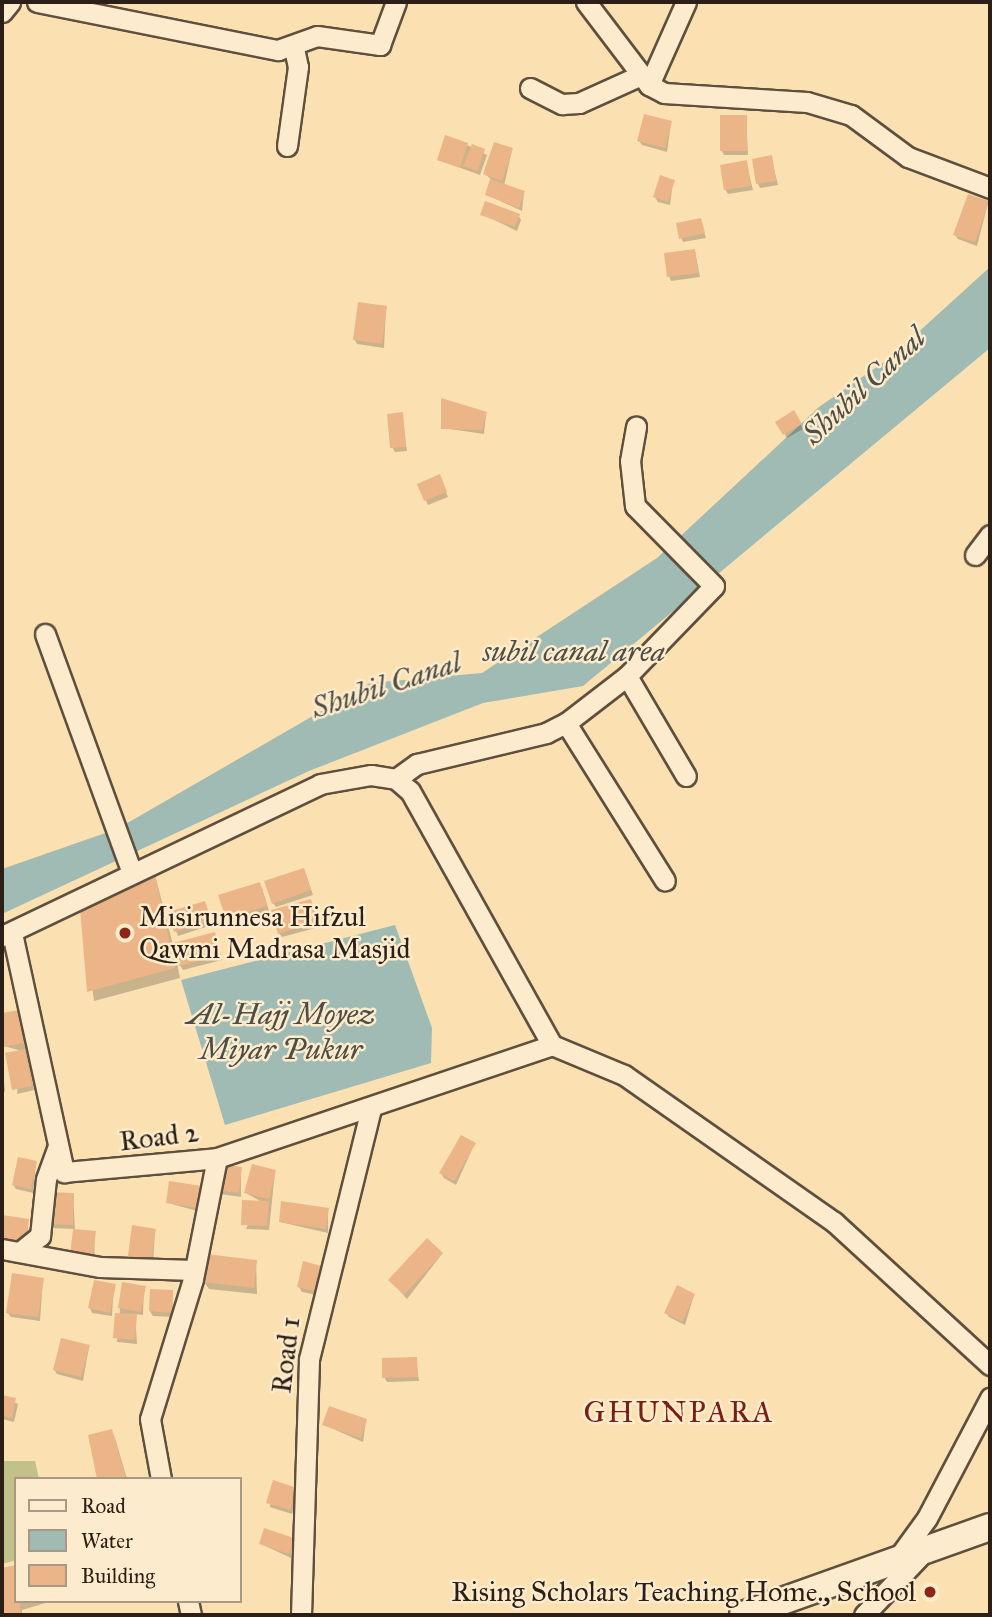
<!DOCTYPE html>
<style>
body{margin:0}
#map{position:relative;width:992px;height:1617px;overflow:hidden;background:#fbe0b1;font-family:"IM FELL Great Primer",serif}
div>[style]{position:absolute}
.green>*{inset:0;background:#c2c189}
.water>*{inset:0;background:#a0bbb3}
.shadow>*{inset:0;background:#0003}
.building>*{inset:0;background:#ebb587}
.roads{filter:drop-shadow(2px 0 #5f4f3e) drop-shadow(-2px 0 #5f4f3e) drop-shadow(0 2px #5f4f3e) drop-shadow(0 -2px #5f4f3e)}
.minor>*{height:19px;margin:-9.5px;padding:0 9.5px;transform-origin:9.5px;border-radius:9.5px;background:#fcebcc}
.secondary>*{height:26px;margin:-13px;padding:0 13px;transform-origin:13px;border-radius:13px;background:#fcebcc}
.dots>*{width:19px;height:19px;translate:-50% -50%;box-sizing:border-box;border:4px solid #fcebcc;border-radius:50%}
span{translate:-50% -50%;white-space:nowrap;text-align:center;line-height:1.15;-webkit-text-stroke:5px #fcebcc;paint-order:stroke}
.poi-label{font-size:28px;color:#2b1f17}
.left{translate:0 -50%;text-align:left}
.right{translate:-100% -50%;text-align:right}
.street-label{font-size:28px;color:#2b1f17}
.water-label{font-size:30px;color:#4e4e46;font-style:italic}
.neighbourhood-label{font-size:30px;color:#7a1f14;letter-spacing:2px}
.frame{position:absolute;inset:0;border:4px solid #2b1f17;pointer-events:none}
.legend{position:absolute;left:14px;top:1477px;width:228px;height:126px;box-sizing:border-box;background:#fcebcc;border:2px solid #a89984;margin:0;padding:9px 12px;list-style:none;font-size:21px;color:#2b1f17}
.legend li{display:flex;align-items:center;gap:14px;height:35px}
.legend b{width:35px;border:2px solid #a89984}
</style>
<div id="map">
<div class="green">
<i style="clip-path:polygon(2px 1461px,35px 1461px,39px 1479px,16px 1479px,16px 1560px,2px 1564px)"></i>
</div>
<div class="water">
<i style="clip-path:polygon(990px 267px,990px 348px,583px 686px,483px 703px,309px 771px,2px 914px,2px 869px,117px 829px,370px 683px,482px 673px,657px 558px,819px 407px,891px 357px)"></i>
<i style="clip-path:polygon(395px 925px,432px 1028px,431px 1063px,225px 1125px,181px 980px)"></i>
</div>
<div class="shadow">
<i style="clip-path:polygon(746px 117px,748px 155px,724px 155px,722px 151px)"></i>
<i style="clip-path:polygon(671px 123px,667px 152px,642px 145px,639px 141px)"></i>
<i style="clip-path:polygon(467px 145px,487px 155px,480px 175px,439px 160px)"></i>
<i style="clip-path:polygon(512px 150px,504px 186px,524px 193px,522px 211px,487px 195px,492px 180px,485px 174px)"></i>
<i style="clip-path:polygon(771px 157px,778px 185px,760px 188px,758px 184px)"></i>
<i style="clip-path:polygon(746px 162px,753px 190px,728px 194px,725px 189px)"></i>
<i style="clip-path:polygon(673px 181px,670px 205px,658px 202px,655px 197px)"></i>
<i style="clip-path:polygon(988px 203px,977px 246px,958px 239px,955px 235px)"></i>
<i style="clip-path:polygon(482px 214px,518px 215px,521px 220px,517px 231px)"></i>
<i style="clip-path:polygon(700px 220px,706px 238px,683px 242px,681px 238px)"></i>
<i style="clip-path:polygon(695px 251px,700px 277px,671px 281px,669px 276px)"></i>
<i style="clip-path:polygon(386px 307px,384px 348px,357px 344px,355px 340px)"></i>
<i style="clip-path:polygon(794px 413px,803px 429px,787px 438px,777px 422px)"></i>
<i style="clip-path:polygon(402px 414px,407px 451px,395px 452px,392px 447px)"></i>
<i style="clip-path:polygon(486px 414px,484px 434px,443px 428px)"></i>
<i style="clip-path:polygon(441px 481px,448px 497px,428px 505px,419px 484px)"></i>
<i style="clip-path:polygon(152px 863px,173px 945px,214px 934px,222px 960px,183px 970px,176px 958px,180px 978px,94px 1001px,81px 898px)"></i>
<i style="clip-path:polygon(306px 874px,313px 895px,276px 907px,273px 903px)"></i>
<i style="clip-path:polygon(262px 888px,269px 911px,230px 923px,227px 919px)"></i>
<i style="clip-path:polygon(310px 901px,319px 927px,282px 937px,279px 933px)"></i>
<i style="clip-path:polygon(206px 907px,212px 925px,178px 936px,176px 931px)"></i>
<i style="clip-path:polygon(18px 1012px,34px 1090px,17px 1094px,22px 1051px,4px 1046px,2px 1015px)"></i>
<i style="clip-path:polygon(2px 1058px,2px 1059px,5px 1092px,2px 1091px)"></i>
<i style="clip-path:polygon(474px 1145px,456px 1185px,444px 1178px,441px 1173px)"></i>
<i style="clip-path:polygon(36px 1163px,33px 1193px,16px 1189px,13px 1184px)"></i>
<i style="clip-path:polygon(241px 1169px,241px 1197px,220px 1194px,217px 1189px)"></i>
<i style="clip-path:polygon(275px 1172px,269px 1230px,246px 1229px,260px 1201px,246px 1193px)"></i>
<i style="clip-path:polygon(201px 1187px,201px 1212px,168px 1203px)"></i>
<i style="clip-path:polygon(73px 1195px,75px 1229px,51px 1228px,48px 1224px)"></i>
<i style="clip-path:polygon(328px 1209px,328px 1233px,280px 1222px)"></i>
<i style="clip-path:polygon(2px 1217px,28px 1220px,27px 1253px,2px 1249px)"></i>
<i style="clip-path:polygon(75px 1230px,95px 1233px,94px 1263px)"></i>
<i style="clip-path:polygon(155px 1231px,153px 1263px,132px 1260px,129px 1255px)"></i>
<i style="clip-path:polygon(442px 1254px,407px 1299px,390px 1280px)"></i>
<i style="clip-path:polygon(256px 1261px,257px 1294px,209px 1289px,204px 1282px)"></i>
<i style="clip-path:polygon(320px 1267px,317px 1295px,302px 1292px,299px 1287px)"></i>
<i style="clip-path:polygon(43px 1279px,40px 1321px,11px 1317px,8px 1313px)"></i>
<i style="clip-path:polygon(114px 1285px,112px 1316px,92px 1313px,90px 1308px)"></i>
<i style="clip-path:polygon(144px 1287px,143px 1315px,135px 1314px,137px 1344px,117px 1342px,120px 1308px)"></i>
<i style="clip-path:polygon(172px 1292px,173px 1317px,153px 1316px,150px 1311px)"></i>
<i style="clip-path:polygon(694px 1295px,685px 1325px,669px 1317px,666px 1313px)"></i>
<i style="clip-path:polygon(89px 1347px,83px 1381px,57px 1374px,54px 1369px)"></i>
<i style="clip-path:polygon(416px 1359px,419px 1381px,387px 1382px,384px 1377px)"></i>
<i style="clip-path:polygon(2px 1397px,18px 1404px,14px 1422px,2px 1419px)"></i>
<i style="clip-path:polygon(366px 1421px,363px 1442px,324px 1425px)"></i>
<i style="clip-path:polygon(111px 1431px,115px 1438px,127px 1479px,98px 1479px)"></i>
<i style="clip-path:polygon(274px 1482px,299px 1494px,292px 1514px,270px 1507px)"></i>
<i style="clip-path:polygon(293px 1539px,291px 1558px,261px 1544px)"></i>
<i style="clip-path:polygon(16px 1566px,16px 1601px,52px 1601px,22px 1610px,22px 1615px,2px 1615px,2px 1569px)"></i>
</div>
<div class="building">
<i style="clip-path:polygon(644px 114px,672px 121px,665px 148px,637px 141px)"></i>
<i style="clip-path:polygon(720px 115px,747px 115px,747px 151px,720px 151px)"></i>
<i style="clip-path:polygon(445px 135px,468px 143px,460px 168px,437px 160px)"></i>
<i style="clip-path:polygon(494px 142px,513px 148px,502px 181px,483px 174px)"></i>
<i style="clip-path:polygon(472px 144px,485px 149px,478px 171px,463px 166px)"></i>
<i style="clip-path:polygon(772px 155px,776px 181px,756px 184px,752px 159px)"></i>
<i style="clip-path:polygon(747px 160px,751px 186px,724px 190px,720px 165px)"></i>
<i style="clip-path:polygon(660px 175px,675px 180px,668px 202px,653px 197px)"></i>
<i style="clip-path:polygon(490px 179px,525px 191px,519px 208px,485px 195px)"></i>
<i style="clip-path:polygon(968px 194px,989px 201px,975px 242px,953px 235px)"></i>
<i style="clip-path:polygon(485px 201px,520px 214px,515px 227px,480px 215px)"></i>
<i style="clip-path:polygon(701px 218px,705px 233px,679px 239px,676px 223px)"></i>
<i style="clip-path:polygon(695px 249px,698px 273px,667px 277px,664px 253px)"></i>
<i style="clip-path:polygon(358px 302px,387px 306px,382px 344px,353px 340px)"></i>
<i style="clip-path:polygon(441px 398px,487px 412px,482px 430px,441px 429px)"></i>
<i style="clip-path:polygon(794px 410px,802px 424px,783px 435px,775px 422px)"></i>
<i style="clip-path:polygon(403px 412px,406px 447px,390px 448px,387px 414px)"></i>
<i style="clip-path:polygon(440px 474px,447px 492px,424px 501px,417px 484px)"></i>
<i style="clip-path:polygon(152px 861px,175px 968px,87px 992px,79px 897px)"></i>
<i style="clip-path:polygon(304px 868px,311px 890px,272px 904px,264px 881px)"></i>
<i style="clip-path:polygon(260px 882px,267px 906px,226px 919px,218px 895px)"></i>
<i style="clip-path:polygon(311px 899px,318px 922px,278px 934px,271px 910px)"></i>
<i style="clip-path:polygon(205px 901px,211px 920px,174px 932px,168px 912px)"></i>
<i style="clip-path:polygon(215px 932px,221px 955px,179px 966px,173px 943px)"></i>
<i style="clip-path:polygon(19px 1010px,24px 1043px,3px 1047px,2px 1013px)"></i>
<i style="clip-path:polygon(25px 1049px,32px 1086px,12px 1090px,5px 1053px)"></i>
<i style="clip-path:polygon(461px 1135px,476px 1143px,454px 1181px,439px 1173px)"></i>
<i style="clip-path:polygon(18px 1157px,37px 1161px,31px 1189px,12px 1185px)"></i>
<i style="clip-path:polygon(219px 1164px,242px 1167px,239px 1193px,216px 1190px)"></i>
<i style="clip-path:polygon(252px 1164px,276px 1170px,269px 1199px,244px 1193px)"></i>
<i style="clip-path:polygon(169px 1181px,202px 1186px,199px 1208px,166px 1203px)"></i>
<i style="clip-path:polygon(48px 1192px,74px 1193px,73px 1225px,46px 1224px)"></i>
<i style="clip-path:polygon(242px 1200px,269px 1201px,267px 1226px,241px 1225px)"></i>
<i style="clip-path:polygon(281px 1201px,329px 1208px,326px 1229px,279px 1222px)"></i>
<i style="clip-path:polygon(2px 1215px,29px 1219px,25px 1249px,2px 1246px)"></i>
<i style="clip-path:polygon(132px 1225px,156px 1229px,151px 1259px,128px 1256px)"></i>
<i style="clip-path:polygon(73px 1229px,96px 1231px,92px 1259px,70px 1256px)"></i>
<i style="clip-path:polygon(427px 1238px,443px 1253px,404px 1295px,388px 1280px)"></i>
<i style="clip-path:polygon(206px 1254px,257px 1260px,254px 1288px,203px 1282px)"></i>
<i style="clip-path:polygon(303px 1261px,321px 1266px,315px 1291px,297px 1287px)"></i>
<i style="clip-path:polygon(12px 1273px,44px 1278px,38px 1317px,6px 1313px)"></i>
<i style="clip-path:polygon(94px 1280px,116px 1284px,110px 1313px,88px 1308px)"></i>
<i style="clip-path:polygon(122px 1282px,146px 1286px,141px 1312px,118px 1308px)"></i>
<i style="clip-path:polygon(677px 1285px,695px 1294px,682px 1322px,664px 1313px)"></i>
<i style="clip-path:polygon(150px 1289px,173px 1290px,172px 1313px,149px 1311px)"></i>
<i style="clip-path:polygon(115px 1313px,137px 1314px,135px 1340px,113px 1338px)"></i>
<i style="clip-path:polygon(61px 1338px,90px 1345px,81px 1377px,53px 1370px)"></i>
<i style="clip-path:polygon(417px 1357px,418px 1377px,382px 1378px,382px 1358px)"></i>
<i style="clip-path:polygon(2px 1395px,16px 1398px,12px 1418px,2px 1416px)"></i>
<i style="clip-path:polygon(329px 1406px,367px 1419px,361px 1438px,322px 1425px)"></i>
<i style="clip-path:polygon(112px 1429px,126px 1479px,97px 1479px,88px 1435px)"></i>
<i style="clip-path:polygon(273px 1480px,297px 1488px,290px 1510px,266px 1503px)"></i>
<i style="clip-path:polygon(264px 1528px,294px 1538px,289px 1554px,259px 1544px)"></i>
<i style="clip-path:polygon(16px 1565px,21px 1615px,2px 1615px,2px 1568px)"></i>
</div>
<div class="roads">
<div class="minor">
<i style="left:37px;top:2px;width:246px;rotate:11.3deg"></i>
<i style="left:278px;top:50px;width:41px;rotate:-19.7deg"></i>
<i style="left:317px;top:36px;width:64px;rotate:8.1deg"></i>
<i style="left:380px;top:45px;width:46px;rotate:-69.6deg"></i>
<i style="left:586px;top:2px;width:104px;rotate:52.8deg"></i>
<i style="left:649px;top:85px;width:17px;rotate:28deg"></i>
<i style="left:664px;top:93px;width:143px;rotate:3.6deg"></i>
<i style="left:807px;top:102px;width:46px;rotate:16.5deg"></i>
<i style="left:851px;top:115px;width:71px;rotate:36.4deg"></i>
<i style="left:908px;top:157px;width:88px;rotate:20.7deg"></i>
<i style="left:2px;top:12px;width:13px;rotate:-51deg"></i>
<i style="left:649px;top:85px;width:91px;rotate:-66deg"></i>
<i style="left:530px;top:88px;width:36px;rotate:27deg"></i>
<i style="left:562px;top:104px;width:17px;rotate:-3deg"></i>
<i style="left:579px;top:103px;width:68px;rotate:-24.3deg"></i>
<i style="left:287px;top:146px;width:80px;rotate:-82.1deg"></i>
<i style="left:298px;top:67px;width:19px;rotate:-102deg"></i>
<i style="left:975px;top:555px;width:25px;rotate:-53deg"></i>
<i style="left:45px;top:634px;width:251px;rotate:70deg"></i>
<i style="left:627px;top:676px;width:116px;rotate:59.5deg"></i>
<i style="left:566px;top:723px;width:186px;rotate:57.9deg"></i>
<i style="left:396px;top:779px;width:26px;rotate:-36deg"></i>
<i style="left:417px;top:764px;width:133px;rotate:-13.5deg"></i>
<i style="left:546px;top:733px;width:22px;rotate:-27deg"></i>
<i style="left:566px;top:723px;width:77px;rotate:-37.6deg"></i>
<i style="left:627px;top:676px;width:125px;rotate:-46deg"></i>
<i style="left:714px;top:586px;width:112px;rotate:-134.6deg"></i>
<i style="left:635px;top:506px;width:45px;rotate:-96.3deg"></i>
<i style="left:630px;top:461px;width:35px;rotate:-80deg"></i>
<i style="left:12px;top:933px;width:245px;rotate:77.7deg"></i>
<i style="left:64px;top:1172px;width:154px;rotate:-5.2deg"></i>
<i style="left:217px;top:1158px;width:354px;rotate:-18.6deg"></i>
<i style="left:552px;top:1045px;width:78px;rotate:22.6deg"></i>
<i style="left:624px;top:1075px;width:256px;rotate:35deg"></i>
<i style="left:834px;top:1222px;width:212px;rotate:42.5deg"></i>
<i style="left:2px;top:936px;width:352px;rotate:-25.5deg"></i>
<i style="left:320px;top:784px;width:52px;rotate:-10deg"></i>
<i style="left:371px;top:775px;width:25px;rotate:9deg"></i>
<i style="left:396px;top:779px;width:18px;rotate:41deg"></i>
<i style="left:410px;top:791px;width:291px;rotate:60.8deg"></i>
<i style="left:2px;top:1249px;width:100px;rotate:10.4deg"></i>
<i style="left:100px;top:1267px;width:94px;rotate:1.8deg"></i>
<i style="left:20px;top:1252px;width:26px;rotate:-39deg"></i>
<i style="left:40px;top:1236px;width:57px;rotate:-84deg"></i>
<i style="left:46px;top:1179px;width:35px;rotate:-70deg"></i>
<i style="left:161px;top:1479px;width:61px;rotate:-100.4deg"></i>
<i style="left:150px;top:1419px;width:146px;rotate:-72.9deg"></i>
<i style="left:193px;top:1279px;width:123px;rotate:-78.8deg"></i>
<i style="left:895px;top:1562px;width:54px;rotate:-54deg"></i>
<i style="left:927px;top:1518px;width:136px;rotate:-62.3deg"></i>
<i style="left:188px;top:1601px;width:14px;rotate:78deg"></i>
<i style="left:301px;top:1615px;width:256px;rotate:-88.2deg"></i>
<i style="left:309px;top:1359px;width:259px;rotate:-76.1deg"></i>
<i style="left:864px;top:1615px;width:81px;rotate:-46.5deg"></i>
</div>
<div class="secondary">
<i style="left:743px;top:1615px;width:262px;rotate:-19.6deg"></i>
</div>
</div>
<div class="dots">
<i style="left:125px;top:933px;background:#8f2418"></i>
<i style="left:930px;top:1592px;background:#8f2418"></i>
</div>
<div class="poi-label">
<span class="left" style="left:139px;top:933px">Misirunnesa Hifzul<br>Qawmi Madrasa Masjid</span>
<span class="right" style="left:916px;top:1592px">Rising Scholars Teaching Home., School</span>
</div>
<div class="street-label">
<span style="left:159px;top:1137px;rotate:-7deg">Road 2</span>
<span style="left:286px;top:1355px;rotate:-83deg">Road 1</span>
</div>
<div class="water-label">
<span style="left:864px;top:386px;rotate:-43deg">Shubil Canal</span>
<span style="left:574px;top:651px">subil canal area</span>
<span style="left:386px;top:685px;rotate:-18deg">Shubil Canal</span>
<span style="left:281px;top:1031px">Al-Hajj Moyez<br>Miyar Pukur</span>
</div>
<div class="neighbourhood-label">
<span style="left:679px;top:1412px">GHUNPARA</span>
</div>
<div class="frame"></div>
<ul class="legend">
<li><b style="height:9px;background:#fcebcc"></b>Road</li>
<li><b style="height:19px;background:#a0bbb3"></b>Water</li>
<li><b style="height:19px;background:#ebb587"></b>Building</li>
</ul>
</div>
